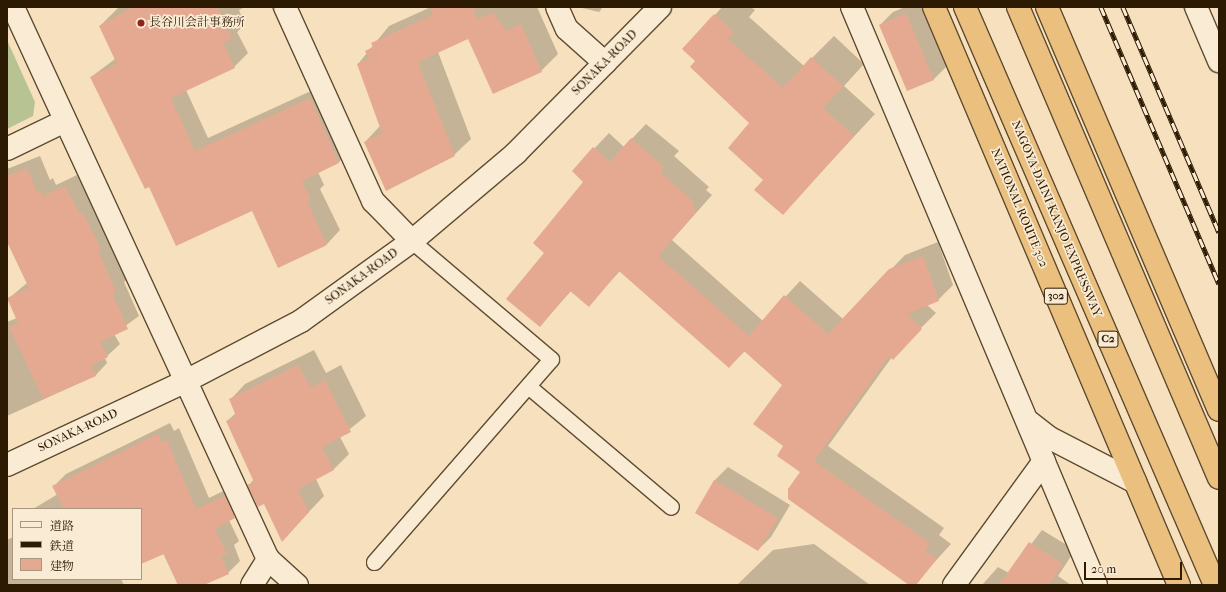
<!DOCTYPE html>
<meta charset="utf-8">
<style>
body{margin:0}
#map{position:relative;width:1226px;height:592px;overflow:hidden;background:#f6e0bd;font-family:"IM FELL French Canon","Noto Serif JP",serif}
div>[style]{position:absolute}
.green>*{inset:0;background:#b8c394}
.shadow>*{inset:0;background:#0003}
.building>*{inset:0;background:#e5a992}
.roads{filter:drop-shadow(1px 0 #5f4c31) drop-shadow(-1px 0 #5f4c31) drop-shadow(0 1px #5f4c31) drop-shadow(0 -1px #5f4c31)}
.service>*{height:15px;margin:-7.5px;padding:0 7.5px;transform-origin:7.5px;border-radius:7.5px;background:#f9ebd4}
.minor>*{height:22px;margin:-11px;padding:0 11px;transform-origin:11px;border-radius:11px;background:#f9ebd4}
.tertiary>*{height:22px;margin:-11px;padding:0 11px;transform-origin:11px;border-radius:11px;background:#f9ebd4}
.trunk>*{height:22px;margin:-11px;padding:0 11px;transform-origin:11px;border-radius:11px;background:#ebc07e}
.motorway>*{height:22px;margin:-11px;padding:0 11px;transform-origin:11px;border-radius:11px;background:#ebc07e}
.rail>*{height:4.5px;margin-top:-2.25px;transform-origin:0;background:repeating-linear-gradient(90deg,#f9ebd4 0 9px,#2d1a02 0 18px);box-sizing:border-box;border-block:1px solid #2d1a02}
.dots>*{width:11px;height:11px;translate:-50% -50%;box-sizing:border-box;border:2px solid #f9ebd4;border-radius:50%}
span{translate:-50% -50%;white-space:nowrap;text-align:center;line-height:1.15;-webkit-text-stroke:3.5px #f9ebd4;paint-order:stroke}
.shield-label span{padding:1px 3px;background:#f9ebd4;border:1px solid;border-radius:3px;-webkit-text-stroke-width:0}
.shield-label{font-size:11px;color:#2d1a02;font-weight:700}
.poi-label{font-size:12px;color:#2d1a02}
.left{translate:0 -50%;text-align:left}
.street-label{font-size:12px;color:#2d1a02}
.frame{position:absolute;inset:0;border:8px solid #2d1a02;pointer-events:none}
.legend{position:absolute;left:12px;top:508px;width:130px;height:72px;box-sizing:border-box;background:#f9ebd4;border:1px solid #a79780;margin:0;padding:5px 7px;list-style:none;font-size:12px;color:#2d1a02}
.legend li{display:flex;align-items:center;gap:8px;height:20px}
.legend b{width:20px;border:1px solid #a79780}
.scale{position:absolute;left:1084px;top:562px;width:98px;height:18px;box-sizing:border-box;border:2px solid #2d1a02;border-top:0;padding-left:5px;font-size:12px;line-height:14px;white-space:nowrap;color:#2d1a02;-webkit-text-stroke:3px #f9ebd4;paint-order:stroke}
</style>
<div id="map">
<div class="green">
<i style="clip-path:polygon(7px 40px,35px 102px,33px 116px,7px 129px)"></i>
</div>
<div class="shadow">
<i style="clip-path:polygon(119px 7px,245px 7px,239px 10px,245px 25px,237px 32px,248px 53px,234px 67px,186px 90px,208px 138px,324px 85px,352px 149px,339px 162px,318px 172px,324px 185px,320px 189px,340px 230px,327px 244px,252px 210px,150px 186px,91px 77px,115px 59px,100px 26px)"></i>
<i style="clip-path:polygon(431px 7px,537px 7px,558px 54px,541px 71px,468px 38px,438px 52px,471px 139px,454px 155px,365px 142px,380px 126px,358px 64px,389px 26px)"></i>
<i style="clip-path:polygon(578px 7px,603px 7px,599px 12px)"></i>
<i style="clip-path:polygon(722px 7px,751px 7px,755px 10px,749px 17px,804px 66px,834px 36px,864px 64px,844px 86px,875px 114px,782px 214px,764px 180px,751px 123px,697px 61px,715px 15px)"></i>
<i style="clip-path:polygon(905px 7px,922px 7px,947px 66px,934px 79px,908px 90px,880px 25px,893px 12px)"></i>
<i style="clip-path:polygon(646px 124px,679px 151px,674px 156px,709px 187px,706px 190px,712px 195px,672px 240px,763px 321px,800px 281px,843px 319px,905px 255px,938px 242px,953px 285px,938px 300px,927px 305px,936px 313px,892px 357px,828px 446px,944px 528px,939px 535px,951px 544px,920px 578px,801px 472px,784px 446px,783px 385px,745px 351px,729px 367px,620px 271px,589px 305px,571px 291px,540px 326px,546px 253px,584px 182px,573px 171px,609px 133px,624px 147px)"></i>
<i style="clip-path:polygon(40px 156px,50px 180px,53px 178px,56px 185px,77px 175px,128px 279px,124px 282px,139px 316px,114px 334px,120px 344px,105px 358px,107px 363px,95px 376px,7px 416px,7px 322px,17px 318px,8px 299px,27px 283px,7px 240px,7px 169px)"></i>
<i style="clip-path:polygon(314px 350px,326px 373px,341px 365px,366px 416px,340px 437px,349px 454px,334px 469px,316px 479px,324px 496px,282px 540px,265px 503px,249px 485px,254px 479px,227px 421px,236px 413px,230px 400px,245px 384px)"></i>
<i style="clip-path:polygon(170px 423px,174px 431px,179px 428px,209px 498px,238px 484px,247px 505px,229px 520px,239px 541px,234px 545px,240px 561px,228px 573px,202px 585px,178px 585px,163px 553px,141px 563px,141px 509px,33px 509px,58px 494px,54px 486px,66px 474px)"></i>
<i style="clip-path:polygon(728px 467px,790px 505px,771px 537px,758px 550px,696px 513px,715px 480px)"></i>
<i style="clip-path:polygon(1042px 530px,1075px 550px,1058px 576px,1071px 585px,982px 585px,998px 567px,1009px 573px)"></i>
<i style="clip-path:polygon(13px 537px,13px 579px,121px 579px,124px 585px,7px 585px,7px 540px)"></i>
<i style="clip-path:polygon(814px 544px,870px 585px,737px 585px,773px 550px)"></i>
</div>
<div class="building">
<i style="clip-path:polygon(133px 7px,218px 7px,232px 39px,223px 43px,235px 68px,171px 98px,195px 151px,310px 98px,339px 163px,302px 181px,311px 200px,307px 201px,327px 245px,278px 268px,252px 211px,176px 246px,149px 187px,145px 189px,90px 77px,117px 64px,99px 26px)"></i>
<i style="clip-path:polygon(430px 7px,473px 7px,478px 19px,493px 12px,506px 31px,521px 24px,542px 72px,493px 94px,468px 39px,418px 62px,455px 156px,386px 191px,364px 142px,382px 133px,357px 64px,369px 59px,365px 51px,373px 47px,371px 43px,433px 15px)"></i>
<i style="clip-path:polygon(906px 13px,934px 80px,907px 91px,879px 25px)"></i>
<i style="clip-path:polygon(714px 14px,734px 32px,728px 39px,783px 88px,811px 57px,843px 86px,823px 108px,854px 136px,783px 215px,754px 190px,763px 180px,728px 148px,749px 123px,690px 67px,695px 61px,682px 49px)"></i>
<i style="clip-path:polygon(631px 138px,664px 167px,660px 172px,694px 202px,692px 206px,697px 211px,658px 256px,749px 336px,784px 295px,828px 334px,889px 269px,923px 256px,939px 301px,907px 314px,922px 329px,893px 360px,889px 356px,814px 461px,930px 543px,925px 550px,937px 559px,916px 585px,909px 585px,788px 499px,788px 489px,800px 472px,777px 456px,783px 446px,753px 424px,782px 385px,744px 351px,729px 368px,619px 271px,589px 307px,570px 291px,540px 327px,506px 299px,544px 253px,533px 243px,583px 182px,572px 171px,593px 147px,610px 162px)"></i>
<i style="clip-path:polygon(27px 168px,37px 192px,41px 190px,43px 196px,65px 186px,80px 214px,83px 213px,101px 249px,98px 250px,116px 292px,112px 293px,128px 329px,100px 342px,108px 357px,91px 366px,96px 376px,43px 399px,9px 327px,18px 323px,7px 298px,29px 288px,7px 242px,7px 176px)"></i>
<i style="clip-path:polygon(298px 365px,311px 388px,325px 380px,351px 432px,322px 447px,334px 470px,298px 489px,309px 512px,282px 542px,264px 504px,258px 507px,247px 485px,254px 482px,226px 421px,236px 416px,229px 399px)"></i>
<i style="clip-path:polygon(158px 434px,162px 443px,167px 440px,196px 509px,225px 496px,235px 518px,215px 529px,227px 554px,221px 556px,229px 574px,204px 585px,178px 585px,164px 554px,141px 564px,141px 509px,64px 509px,52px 486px)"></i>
<i style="clip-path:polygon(714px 480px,778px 518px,758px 551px,695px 513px)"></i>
<i style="clip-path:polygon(1029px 542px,1063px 564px,1049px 585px,999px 585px)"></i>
</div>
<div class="roads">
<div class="service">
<i style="left:528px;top:386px;width:187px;rotate:40.2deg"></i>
<i style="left:374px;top:562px;width:269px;rotate:-48.9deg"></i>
<i style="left:551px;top:359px;width:182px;rotate:-139.7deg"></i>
</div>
<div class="minor">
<i style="left:13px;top:7px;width:608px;rotate:65.21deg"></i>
<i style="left:268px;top:559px;width:39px;rotate:42deg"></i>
<i style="left:285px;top:7px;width:213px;rotate:65.6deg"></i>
<i style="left:373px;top:201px;width:56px;rotate:45.7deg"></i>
<i style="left:557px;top:7px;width:24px;rotate:66deg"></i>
<i style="left:567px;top:29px;width:51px;rotate:41.8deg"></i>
<i style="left:852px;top:7px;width:627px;rotate:67.11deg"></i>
<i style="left:1196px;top:7px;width:59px;rotate:66.9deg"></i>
<i style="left:7px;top:149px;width:64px;rotate:-25.8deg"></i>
<i style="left:1029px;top:422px;width:24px;rotate:38deg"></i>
<i style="left:1048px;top:437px;width:98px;rotate:27.3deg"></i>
<i style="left:252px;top:585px;width:31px;rotate:-58deg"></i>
<i style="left:954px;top:585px;width:153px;rotate:-54deg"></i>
</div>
<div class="tertiary">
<i style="left:7px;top:465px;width:195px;rotate:-25.1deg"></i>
<i style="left:184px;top:382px;width:132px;rotate:-27.5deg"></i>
<i style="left:301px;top:321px;width:137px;rotate:-35.8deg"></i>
<i style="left:412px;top:241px;width:136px;rotate:-40.2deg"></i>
<i style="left:516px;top:153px;width:205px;rotate:-45.4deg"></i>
</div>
<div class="trunk">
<i style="left:934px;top:7px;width:628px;rotate:67.03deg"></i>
<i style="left:1047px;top:7px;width:438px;rotate:66.9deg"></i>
</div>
<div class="motorway">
<i style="left:965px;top:7px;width:630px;rotate:66.61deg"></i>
<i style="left:1018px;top:7px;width:512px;rotate:66.89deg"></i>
</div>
</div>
<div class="rail">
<i style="left:1101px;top:7px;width:301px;rotate:66.9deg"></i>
<i style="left:1123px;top:7px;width:245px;rotate:66.9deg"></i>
</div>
<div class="dots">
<i style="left:141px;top:23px;background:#8f2418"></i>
</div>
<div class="shield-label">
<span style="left:1056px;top:296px">302</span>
<span style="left:1108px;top:339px">C2</span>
</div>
<div class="poi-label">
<span class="left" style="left:149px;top:23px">長谷川会計事務所</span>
</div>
<div class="street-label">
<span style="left:605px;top:63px;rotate:-45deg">SONAKA-ROAD</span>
<span style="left:1019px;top:208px;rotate:67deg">NATIONAL ROUTE 302</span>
<span style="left:1056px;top:219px;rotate:67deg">NAGOYA-DAINI-KANJO EXPRESSWAY</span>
<span style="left:362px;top:277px;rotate:-36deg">SONAKA-ROAD</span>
<span style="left:78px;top:431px;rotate:-25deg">SONAKA-ROAD</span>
</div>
<div class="frame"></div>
<ul class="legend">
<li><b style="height:5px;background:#f9ebd4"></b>道路</li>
<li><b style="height:5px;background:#2d1a02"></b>鉄道</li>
<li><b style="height:11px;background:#e5a992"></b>建物</li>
</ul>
<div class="scale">20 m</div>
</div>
